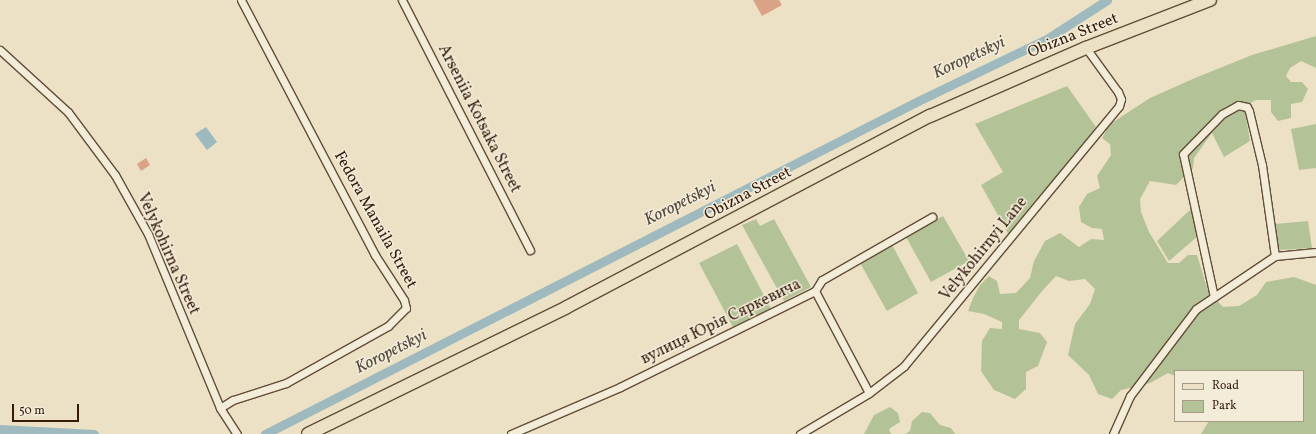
<!DOCTYPE html>
<meta charset="utf-8">
<style>
body{margin:0}
#map{position:relative;width:1316px;height:434px;overflow:hidden;background:#ece1c4;font-family:Vollkorn,serif}
div>[style]{position:absolute}
.green>*{inset:0;background:#b4c397}
.water>*{inset:0;background:#9fbabf}
.canal>*{height:9px;margin:-4.5px;padding:0 4.5px;transform-origin:4.5px;border-radius:4.5px;background:#9fbabf}
.building>*{inset:0;background:#daa388}
.roads{filter:drop-shadow(1px 0 #634d38) drop-shadow(-1px 0 #634d38) drop-shadow(0 1px #634d38) drop-shadow(0 -1px #634d38)}
.minor>*{height:7px;margin:-3.5px;padding:0 3.5px;transform-origin:3.5px;border-radius:3.5px;background:#f3ecd9}
.primary>*{height:12px;margin:-6px;padding:0 6px;transform-origin:6px;border-radius:6px;background:#ece1c4}
span{translate:-50% -50%;white-space:nowrap;text-align:center;line-height:1.15;-webkit-text-stroke:3px #f3ecd9;paint-order:stroke}
.street-label{font-size:16px;color:#351c0a}
.water-label{font-size:17px;color:#554b40;font-style:italic}
.legend{position:absolute;left:1174px;top:370px;width:130px;height:52px;box-sizing:border-box;background:#f3ecd9;border:1px solid #a79986;margin:0;padding:5px 7px;list-style:none;font-size:12px;color:#351c0a}
.legend li{display:flex;align-items:center;gap:8px;height:20px}
.legend b{width:20px;border:1px solid #a79986}
.scale{position:absolute;left:12px;top:404px;width:67px;height:18px;box-sizing:border-box;border:2px solid #351c0a;border-top:0;padding-left:5px;font-size:12px;line-height:14px;white-space:nowrap;color:#351c0a;-webkit-text-stroke:3px #f3ecd9;paint-order:stroke}
</style>
<div id="map">
<div class="green">
<i style="clip-path:polygon(1316px 36px,1316px 68px,1301px 61px,1290px 68px,1286px 76px,1291px 82px,1302px 82px,1308px 89px,1302px 102px,1291px 104px,1291px 118px,1278px 121px,1271px 112px,1271px 100px,1256px 100px,1241px 108px,1245px 111px,1250px 141px,1224px 157px,1212px 133px,1194px 158px,1193px 168px,1176px 185px,1150px 181px,1140px 199px,1141px 212px,1149px 232px,1168px 263px,1179px 263px,1188px 255px,1197px 255px,1208px 291px,1223px 307px,1239px 306px,1257px 295px,1266px 282px,1294px 277px,1316px 285px,1316px 434px,1201px 434px,1209px 421px,1303px 421px,1303px 371px,1175px 371px,1175px 376px,1168px 373px,1150px 383px,1121px 390px,1112px 399px,1098px 394px,1089px 375px,1068px 355px,1075px 324px,1090px 304px,1095px 289px,1085px 279px,1069px 281px,1056px 276px,1043px 290px,1019px 320px,1019px 329px,1040px 333px,1047px 342px,1038px 366px,1026px 372px,1026px 389px,1015px 399px,994px 390px,981px 371px,982px 341px,990px 328px,1002px 329px,1002px 322px,984px 314px,968px 311px,973px 298px,980px 285px,989px 276px,997px 281px,1000px 294px,1016px 293px,1030px 278px,1034px 261px,1045px 241px,1060px 233px,1079px 247px,1091px 239px,1104px 240px,1102px 229px,1092px 228px,1081px 222px,1079px 207px,1087px 194px,1100px 188px,1097px 176px,1111px 155px,1110px 144px,1102px 138px,1110px 124px,1150px 98px,1195px 78px,1252px 55px)"></i>
<i style="clip-path:polygon(1067px 86px,1096px 127px,1010px 237px,981px 185px,1003px 172px,975px 124px)"></i>
<i style="clip-path:polygon(1316px 124px,1316px 168px,1299px 170px,1291px 129px)"></i>
<i style="clip-path:polygon(1192px 208px,1198px 236px,1169px 261px,1157px 241px)"></i>
<i style="clip-path:polygon(943px 216px,969px 261px,931px 282px,906px 237px)"></i>
<i style="clip-path:polygon(756px 219px,760px 226px,774px 219px,811px 287px,784px 301px,742px 225px)"></i>
<i style="clip-path:polygon(1308px 221px,1312px 248px,1278px 250px,1275px 224px)"></i>
<i style="clip-path:polygon(891px 243px,918px 293px,887px 311px,859px 261px)"></i>
<i style="clip-path:polygon(737px 244px,771px 309px,733px 327px,699px 263px)"></i>
<i style="clip-path:polygon(890px 407px,898px 413px,900px 422px,889px 429px,891px 434px,864px 434px,874px 415px)"></i>
<i style="clip-path:polygon(922px 412px,930px 413px,940px 425px,951px 428px,955px 434px,905px 434px,910px 431px,912px 421px)"></i>
</div>
<div class="water">
<i style="clip-path:polygon(206px 127px,217px 142px,207px 150px,195px 134px)"></i>
</div>
<div class="canal">
<i style="left:0;top:429px;width:94px;rotate:3deg"></i>
<i style="left:265px;top:434px;width:733px;rotate:-27.02deg"></i>
<i style="left:918px;top:101px;width:141px;rotate:-25.7deg"></i>
<i style="left:1045px;top:40px;width:74px;rotate:-32.8deg"></i>
</div>
<div class="building">
<i style="clip-path:polygon(753px 0,779px 0,782px 5px,762px 16px)"></i>
<i style="clip-path:polygon(146px 158px,150px 165px,141px 171px,137px 164px)"></i>
</div>
<div class="roads">
<div class="minor">
<i style="left:402px;top:0;width:281px;rotate:62.9deg"></i>
<i style="left:0;top:50px;width:92px;rotate:42.4deg"></i>
<i style="left:68px;top:112px;width:79px;rotate:53.3deg"></i>
<i style="left:115px;top:175px;width:68px;rotate:60.8deg"></i>
<i style="left:148px;top:234px;width:188px;rotate:67.5deg"></i>
<i style="left:220px;top:408px;width:31px;rotate:57deg"></i>
<i style="left:815px;top:291px;width:115px;rotate:62.1deg"></i>
<i style="left:1214px;top:297px;width:146px;rotate:-102.2deg"></i>
<i style="left:1183px;top:154px;width:56px;rotate:-45.7deg"></i>
<i style="left:1222px;top:114px;width:18px;rotate:-29deg"></i>
<i style="left:1238px;top:105px;width:9px;rotate:13deg"></i>
<i style="left:1247px;top:107px;width:4px;rotate:63deg"></i>
<i style="left:1249px;top:111px;width:56px;rotate:76.5deg"></i>
<i style="left:1262px;top:165px;width:92px;rotate:81.9deg"></i>
<i style="left:220px;top:408px;width:15px;rotate:-32deg"></i>
<i style="left:233px;top:400px;width:56px;rotate:-17.8deg"></i>
<i style="left:286px;top:383px;width:117px;rotate:-29.2deg"></i>
<i style="left:388px;top:326px;width:25px;rotate:-45deg"></i>
<i style="left:406px;top:308px;width:8px;rotate:-104deg"></i>
<i style="left:404px;top:300px;width:54px;rotate:-122.8deg"></i>
<i style="left:375px;top:255px;width:288px;rotate:-117.7deg"></i>
<i style="left:511px;top:434px;width:119px;rotate:-23.3deg"></i>
<i style="left:620px;top:387px;width:217px;rotate:-26.2deg"></i>
<i style="left:815px;top:291px;width:13px;rotate:-58deg"></i>
<i style="left:822px;top:280px;width:127px;rotate:-29.8deg"></i>
<i style="left:800px;top:434px;width:80px;rotate:-30.7deg"></i>
<i style="left:869px;top:393px;width:44px;rotate:-37.6deg"></i>
<i style="left:904px;top:366px;width:337px;rotate:-50.4deg"></i>
<i style="left:1119px;top:106px;width:7px;rotate:-74deg"></i>
<i style="left:1121px;top:99px;width:8px;rotate:-113deg"></i>
<i style="left:1118px;top:92px;width:54px;rotate:-126deg"></i>
<i style="left:1113px;top:434px;width:42px;rotate:-65.9deg"></i>
<i style="left:1130px;top:396px;width:109px;rotate:-52.8deg"></i>
<i style="left:1196px;top:309px;width:95px;rotate:-33.9deg"></i>
<i style="left:1275px;top:256px;width:41px;rotate:-5.6deg"></i>
</div>
<div class="primary">
<i style="left:308px;top:434px;width:288px;rotate:-26.1deg"></i>
<i style="left:567px;top:307px;width:410px;rotate:-27.8deg"></i>
<i style="left:930px;top:116px;width:170px;rotate:-23.6deg"></i>
<i style="left:1086px;top:48px;width:133px;rotate:-21.2deg"></i>
</div>
</div>
<div class="street-label">
<span style="left:1073px;top:36px;rotate:-22deg">Obizna Street</span>
<span style="left:479px;top:119px;rotate:63deg">Arseniia Kotsaka Street</span>
<span style="left:748px;top:194px;rotate:-28deg">Obizna Street</span>
<span style="left:375px;top:220px;rotate:61deg">Fedora Manaila Street</span>
<span style="left:984px;top:249px;rotate:-51deg">Velykohirnyi Lane</span>
<span style="left:168px;top:254px;rotate:66deg">Velykohirna Street</span>
<span style="left:721px;top:322px;rotate:-26deg">вулиця Юрія Сяркевича</span>
</div>
<div class="water-label">
<span style="left:969px;top:58px;rotate:-25deg">Koropetskyi</span>
<span style="left:680px;top:204px;rotate:-27deg">Koropetskyi</span>
<span style="left:391px;top:352px;rotate:-27deg">Koropetskyi</span>
</div>
<ul class="legend">
<li><b style="height:5px;background:#ece1c4"></b>Road</li>
<li><b style="height:11px;background:#b4c397"></b>Park</li>
</ul>
<div class="scale">50 m</div>
</div>
